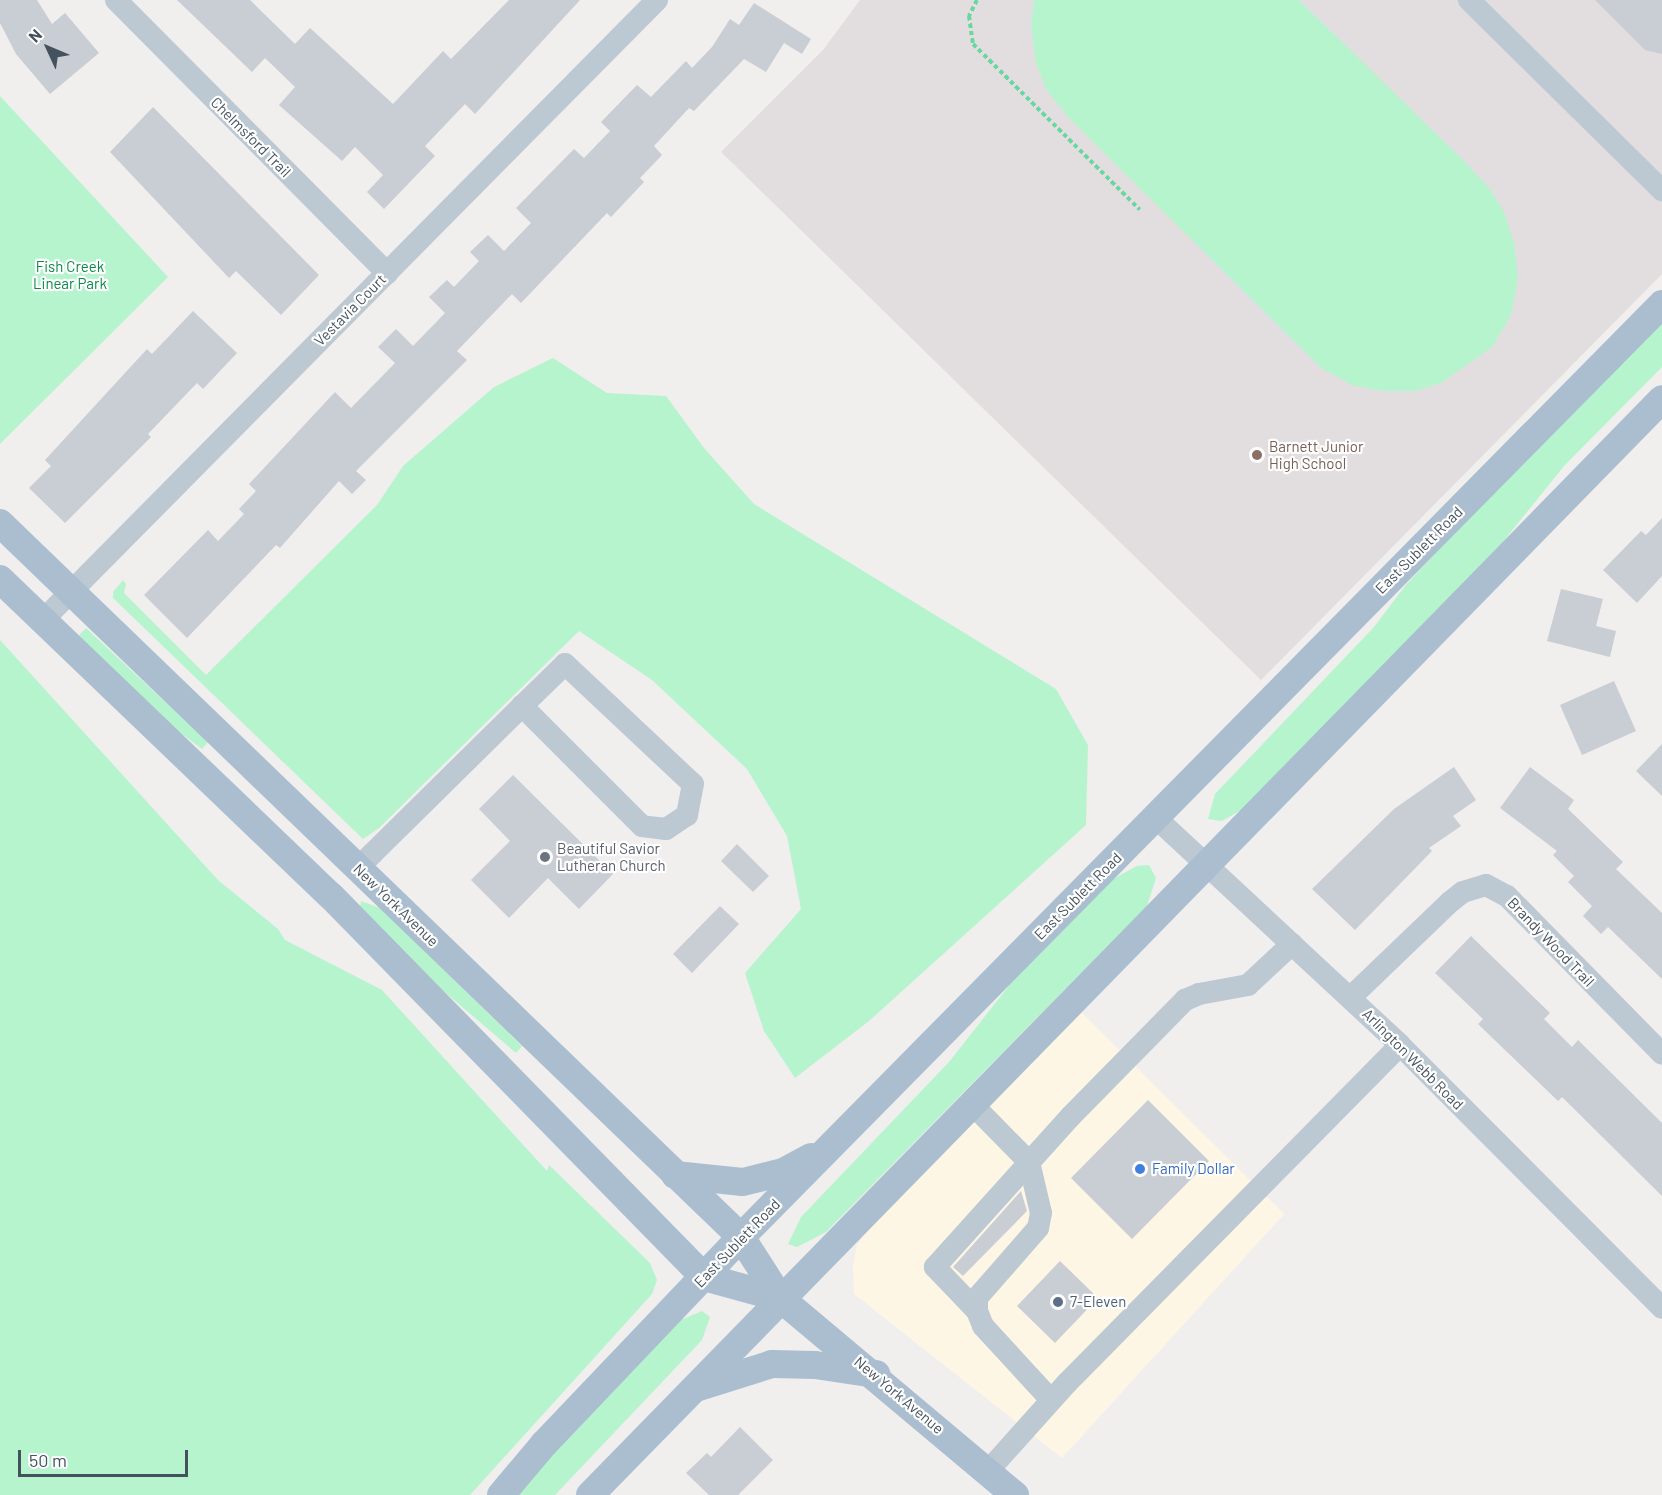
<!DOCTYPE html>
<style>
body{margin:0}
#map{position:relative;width:1662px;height:1495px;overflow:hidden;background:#f1eeee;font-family:Barlow,sans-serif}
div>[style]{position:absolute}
.commercial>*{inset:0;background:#fef6e5}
.education>*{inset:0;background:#e2dee0}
.green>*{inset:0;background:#b6f4ce}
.building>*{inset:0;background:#c9cdd4}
.path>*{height:4px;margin-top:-2px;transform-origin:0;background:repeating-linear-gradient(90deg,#6ad6a0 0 4.5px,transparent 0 7.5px)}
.minor>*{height:22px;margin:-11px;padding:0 11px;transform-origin:11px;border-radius:11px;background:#bdc9d2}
.major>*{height:28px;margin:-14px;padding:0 14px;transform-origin:14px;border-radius:14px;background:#aabed0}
.dots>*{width:16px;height:16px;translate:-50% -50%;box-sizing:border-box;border:3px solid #fff;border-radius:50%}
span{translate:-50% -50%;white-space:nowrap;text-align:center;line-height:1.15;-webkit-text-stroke:4.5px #fff;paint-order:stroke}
.street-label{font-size:15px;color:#44525e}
.park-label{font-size:15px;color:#0c8848}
.education-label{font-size:15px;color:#785e54}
.left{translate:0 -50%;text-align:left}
.worship-label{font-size:15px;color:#5b616d}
.shop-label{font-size:15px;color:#366cbe}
.service-label{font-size:15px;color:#4e5e75}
.north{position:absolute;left:18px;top:18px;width:60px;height:60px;-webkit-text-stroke:4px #fff;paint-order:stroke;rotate:314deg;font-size:16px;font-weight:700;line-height:24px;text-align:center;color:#44525e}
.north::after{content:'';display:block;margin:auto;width:21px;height:27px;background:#44525e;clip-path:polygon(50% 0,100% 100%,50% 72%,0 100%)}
.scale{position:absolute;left:18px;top:1450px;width:170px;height:27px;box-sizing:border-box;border:3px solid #44525e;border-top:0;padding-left:8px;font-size:18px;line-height:21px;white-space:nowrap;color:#44525e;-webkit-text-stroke:4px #fff;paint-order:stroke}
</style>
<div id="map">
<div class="commercial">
<i style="clip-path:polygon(1080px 1011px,1284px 1214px,1062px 1458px,854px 1294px,853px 1265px,857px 1245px,868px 1229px)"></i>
</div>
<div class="education">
<i style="clip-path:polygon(860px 0,1662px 0,1662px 274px,1261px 680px,721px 152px,823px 50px)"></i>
</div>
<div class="green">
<i style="clip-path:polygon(1034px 0,1299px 0,1466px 163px,1490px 189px,1504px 212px,1514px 243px,1518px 277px,1511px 315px,1492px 347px,1441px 383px,1416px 391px,1382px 391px,1352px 385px,1321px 368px,1068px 117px,1046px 89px,1036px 63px,1031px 26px)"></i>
<i style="clip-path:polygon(0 96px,168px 277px,0 444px)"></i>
<i style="clip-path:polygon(1662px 322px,1662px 367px,1564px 466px,1502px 543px,1243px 809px,1222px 821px,1208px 819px,1215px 794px,1374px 627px,1405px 586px,1479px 506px)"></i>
<i style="clip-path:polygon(553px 358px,607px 393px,666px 396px,704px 448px,754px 504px,1056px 689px,1088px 745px,1086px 825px,869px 1021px,795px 1078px,764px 1031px,745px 973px,801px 909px,787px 836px,747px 769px,652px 680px,579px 631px,379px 828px,363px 839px,113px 598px,113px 592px,123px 580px,126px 584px,124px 593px,206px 675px,377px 505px,403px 466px,494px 387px)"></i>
<i style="clip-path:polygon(86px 628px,208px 742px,202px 749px,167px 723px,83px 641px,79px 635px)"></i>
<i style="clip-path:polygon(0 640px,218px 880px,278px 929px,285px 940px,382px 990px,547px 1171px,549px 1165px,650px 1263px,657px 1280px,652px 1294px,470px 1495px,0 1495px)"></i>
<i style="clip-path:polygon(1149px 865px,1156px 878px,1147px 906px,826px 1232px,797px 1247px,788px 1244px,801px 1217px,949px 1062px,1019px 973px,1111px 880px,1137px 866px)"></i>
<i style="clip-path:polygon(361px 901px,380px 908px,522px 1046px,516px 1053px,433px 982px,360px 907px)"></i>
<i style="clip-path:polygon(702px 1311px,710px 1317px,702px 1340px,555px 1495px,516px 1495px,583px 1418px,678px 1321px)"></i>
</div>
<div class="building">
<i style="clip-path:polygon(0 0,37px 0,52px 24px,65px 13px,99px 53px,50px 94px,16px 54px,0 23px)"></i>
<i style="clip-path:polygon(177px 0,250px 0,295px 44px,310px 28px,393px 104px,443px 51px,451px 59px,509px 0,580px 0,475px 114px,465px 104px,425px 146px,435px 156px,384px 209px,367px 192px,383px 175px,355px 147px,342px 161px,279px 105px,295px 87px,265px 58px,252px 72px)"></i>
<i style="clip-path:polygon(1595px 0,1662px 0,1662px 54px,1645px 50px)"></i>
<i style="clip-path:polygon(754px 3px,811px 39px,802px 54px,784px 43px,766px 72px,744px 59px,694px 111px,689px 108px,654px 146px,662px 155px,640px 178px,644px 182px,611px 217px,607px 213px,521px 303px,512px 294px,457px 351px,467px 360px,356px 471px,366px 480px,352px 494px,339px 481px,280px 548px,276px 545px,187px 638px,144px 595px,208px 530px,218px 541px,244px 514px,239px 509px,256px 491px,249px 484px,335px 392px,351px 408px,395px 363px,378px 347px,396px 329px,413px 346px,445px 313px,429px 297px,447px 280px,454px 287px,479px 261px,470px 252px,488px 235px,504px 251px,531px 223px,516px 208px,574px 149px,584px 158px,610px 131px,601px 122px,637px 85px,651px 97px,686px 61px,692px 68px,712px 47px,730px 19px,739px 25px)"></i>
<i style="clip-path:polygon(153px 107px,319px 275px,281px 315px,236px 271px,229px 278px,110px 152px)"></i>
<i style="clip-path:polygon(193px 311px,237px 353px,203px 389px,197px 383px,148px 434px,151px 437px,65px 523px,29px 488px,51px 466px,45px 460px,147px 349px,152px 354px)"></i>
<i style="clip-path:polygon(1662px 518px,1662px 576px,1637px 603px,1603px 570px,1641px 531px,1646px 535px)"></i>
<i style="clip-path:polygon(1561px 589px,1603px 599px,1596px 626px,1616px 631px,1610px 657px,1547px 641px)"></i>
<i style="clip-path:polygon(1614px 681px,1636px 731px,1582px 755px,1560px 705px)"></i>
<i style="clip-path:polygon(1662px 744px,1662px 796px,1636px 771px)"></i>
<i style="clip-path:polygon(1454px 767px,1476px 800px,1453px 816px,1461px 826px,1429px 848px,1432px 851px,1355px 930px,1312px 889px,1394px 809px)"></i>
<i style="clip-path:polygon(1530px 767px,1574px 800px,1568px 809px,1623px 862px,1616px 869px,1662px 913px,1662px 979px,1608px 927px,1601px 934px,1583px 916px,1592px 906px,1568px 882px,1574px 876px,1553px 855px,1557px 851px,1500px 808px)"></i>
<i style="clip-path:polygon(513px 775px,613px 874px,579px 909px,548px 878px,509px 918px,471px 880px,510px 841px,479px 809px)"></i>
<i style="clip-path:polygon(737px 844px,769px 876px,753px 892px,721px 861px)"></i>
<i style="clip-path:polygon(720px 906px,739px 924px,692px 973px,673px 954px)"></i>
<i style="clip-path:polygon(1471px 936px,1550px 1013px,1544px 1019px,1572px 1047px,1578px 1040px,1662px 1123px,1662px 1196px,1562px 1097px,1558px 1101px,1478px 1024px,1483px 1019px,1435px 973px)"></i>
<i style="clip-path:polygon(1148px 1100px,1209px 1161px,1132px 1239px,1071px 1178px)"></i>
<i style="clip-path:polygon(1021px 1191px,1027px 1211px,963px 1276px,953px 1267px)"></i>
<i style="clip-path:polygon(1060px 1261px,1098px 1298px,1055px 1343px,1017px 1306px)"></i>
<i style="clip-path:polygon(740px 1427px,773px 1460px,738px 1495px,709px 1495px,686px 1473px,707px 1453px,711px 1457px)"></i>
</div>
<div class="path">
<i style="left:977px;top:0;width:18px;rotate:117deg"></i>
<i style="left:969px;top:16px;width:28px;rotate:82deg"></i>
<i style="left:973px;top:44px;width:235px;rotate:44.8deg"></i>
</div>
<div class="minor">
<i style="left:116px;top:0;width:385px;rotate:45.2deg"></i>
<i style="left:1469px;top:0;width:271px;rotate:44.6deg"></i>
<i style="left:43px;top:620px;width:873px;rotate:-45.28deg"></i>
<i style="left:1156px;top:818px;width:333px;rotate:42.9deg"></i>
<i style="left:1400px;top:1045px;width:371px;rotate:45.1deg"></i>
<i style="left:358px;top:868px;width:21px;rotate:-45deg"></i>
<i style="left:373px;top:853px;width:209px;rotate:-44.6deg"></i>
<i style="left:522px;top:706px;width:60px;rotate:-44.3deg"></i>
<i style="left:565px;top:664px;width:175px;rotate:43.2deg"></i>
<i style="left:693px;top:784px;width:32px;rotate:101deg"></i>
<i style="left:687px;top:815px;width:25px;rotate:146deg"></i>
<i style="left:666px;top:829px;width:24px;rotate:-173deg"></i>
<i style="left:642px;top:826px;width:170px;rotate:-135deg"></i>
<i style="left:1351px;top:997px;width:137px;rotate:-43.8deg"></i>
<i style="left:1450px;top:902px;width:16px;rotate:-38deg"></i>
<i style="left:1463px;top:892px;width:24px;rotate:-17deg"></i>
<i style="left:1486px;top:885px;width:24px;rotate:28deg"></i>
<i style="left:1507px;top:896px;width:221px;rotate:45.5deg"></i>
<i style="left:971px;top:1103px;width:83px;rotate:45.5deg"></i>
<i style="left:1029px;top:1162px;width:52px;rotate:76.8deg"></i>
<i style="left:1041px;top:1213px;width:15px;rotate:101deg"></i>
<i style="left:1038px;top:1228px;width:93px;rotate:131.1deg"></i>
<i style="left:977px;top:1298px;width:13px;rotate:90deg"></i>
<i style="left:977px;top:1311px;width:16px;rotate:68deg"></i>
<i style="left:983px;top:1326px;width:100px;rotate:47.4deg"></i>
<i style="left:977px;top:1311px;width:61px;rotate:-133.7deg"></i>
<i style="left:935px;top:1267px;width:203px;rotate:-48deg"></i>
<i style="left:1071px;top:1116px;width:163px;rotate:-45.5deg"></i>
<i style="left:1185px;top:1000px;width:15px;rotate:-23deg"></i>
<i style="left:1199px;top:994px;width:50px;rotate:-10.4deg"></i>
<i style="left:1248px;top:985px;width:60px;rotate:-43deg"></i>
<i style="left:988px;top:1471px;width:118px;rotate:-48.1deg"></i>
<i style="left:1067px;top:1383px;width:474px;rotate:-45.4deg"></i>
</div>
<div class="major">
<i style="left:0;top:523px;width:1029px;rotate:43.94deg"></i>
<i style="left:741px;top:1237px;width:72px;rotate:57.4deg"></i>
<i style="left:780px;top:1298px;width:307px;rotate:40deg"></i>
<i style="left:0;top:579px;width:458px;rotate:43.8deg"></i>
<i style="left:331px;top:896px;width:533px;rotate:45.61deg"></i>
<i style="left:704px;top:1277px;width:79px;rotate:15.4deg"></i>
<i style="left:675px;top:1175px;width:68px;rotate:5.9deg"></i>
<i style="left:743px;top:1182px;width:41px;rotate:-14deg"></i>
<i style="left:783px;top:1172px;width:32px;rotate:-28deg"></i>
<i style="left:696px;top:1388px;width:80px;rotate:-17.5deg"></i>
<i style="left:772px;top:1364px;width:43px;rotate:1.3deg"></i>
<i style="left:815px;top:1365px;width:62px;rotate:8.4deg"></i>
<i style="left:501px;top:1495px;width:67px;rotate:-49.9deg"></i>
<i style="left:544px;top:1444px;width:286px;rotate:-46.4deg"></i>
<i style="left:741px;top:1237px;width:1311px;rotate:-45.37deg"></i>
<i style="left:590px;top:1495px;width:1533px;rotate:-45.63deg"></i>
</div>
<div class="dots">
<i style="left:1257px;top:455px;background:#8d6e63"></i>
<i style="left:545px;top:857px;background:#6b7280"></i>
<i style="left:1140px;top:1169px;background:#3f7fe0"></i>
<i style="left:1058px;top:1302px;background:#5c6f8a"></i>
</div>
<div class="street-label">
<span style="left:251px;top:137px;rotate:45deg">Chelmsford Trail</span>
<span style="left:350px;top:310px;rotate:-45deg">Vestavia Court</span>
<span style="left:1419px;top:550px;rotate:-45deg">East Sublett Road</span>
<span style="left:1078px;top:896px;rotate:-45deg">East Sublett Road</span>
<span style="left:396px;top:905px;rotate:44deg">New York Avenue</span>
<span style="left:1551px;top:942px;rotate:46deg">Brandy Wood Trail</span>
<span style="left:1413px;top:1059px;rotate:45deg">Arlington Webb Road</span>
<span style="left:737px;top:1243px;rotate:-46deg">East Sublett Road</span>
<span style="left:899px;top:1395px;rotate:40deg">New York Avenue</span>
</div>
<div class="park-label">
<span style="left:70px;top:275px">Fish Creek<br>Linear Park</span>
</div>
<div class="education-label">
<span class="left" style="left:1269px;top:455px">Barnett Junior<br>High School</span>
</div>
<div class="worship-label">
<span class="left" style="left:557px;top:857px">Beautiful Savior<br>Lutheran Church</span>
</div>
<div class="shop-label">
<span class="left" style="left:1152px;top:1169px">Family Dollar</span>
</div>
<div class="service-label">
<span class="left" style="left:1070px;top:1302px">7-Eleven</span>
</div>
<div class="north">N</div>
<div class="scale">50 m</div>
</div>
